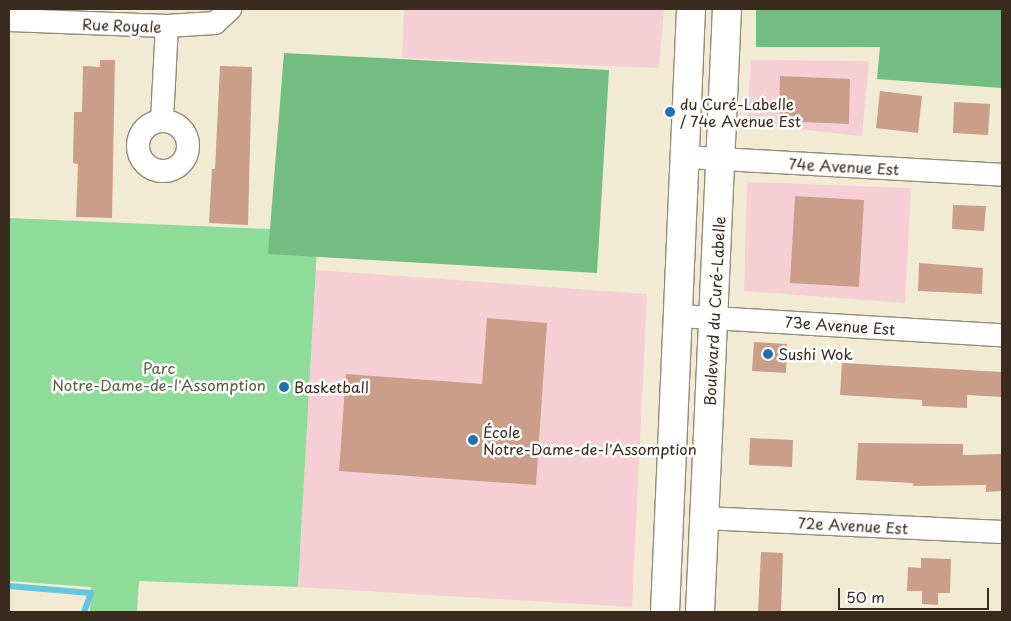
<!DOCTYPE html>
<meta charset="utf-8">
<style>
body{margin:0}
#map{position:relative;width:1011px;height:621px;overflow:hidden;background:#f1ebd3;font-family:"Playpen Sans",sans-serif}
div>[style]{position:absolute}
.built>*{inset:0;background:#f6cfd6}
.green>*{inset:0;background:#8fdc9a}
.forest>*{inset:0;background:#73bc82}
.stream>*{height:6px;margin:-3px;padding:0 3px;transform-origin:3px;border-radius:3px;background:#62c6df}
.building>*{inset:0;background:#ca9e88}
.roads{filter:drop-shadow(1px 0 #968a78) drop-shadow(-1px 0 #968a78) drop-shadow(0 1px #968a78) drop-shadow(0 -1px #968a78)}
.minor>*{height:22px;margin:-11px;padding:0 11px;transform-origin:11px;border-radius:11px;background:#fff}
.minor>.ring{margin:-11px;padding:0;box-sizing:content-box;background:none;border:22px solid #fff;border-radius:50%}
.primary>*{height:28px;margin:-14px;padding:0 14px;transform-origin:14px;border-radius:14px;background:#fff}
.dots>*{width:14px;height:14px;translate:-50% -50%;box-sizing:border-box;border:2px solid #fff;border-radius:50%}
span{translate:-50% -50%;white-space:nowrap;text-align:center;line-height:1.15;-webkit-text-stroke:5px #fff;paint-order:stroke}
.street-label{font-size:15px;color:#3b2a1e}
.poi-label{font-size:15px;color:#3b2a1e}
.left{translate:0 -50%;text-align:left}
.park-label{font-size:15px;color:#545f43}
.frame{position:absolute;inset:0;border:10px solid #3b2a1e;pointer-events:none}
.scale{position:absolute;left:838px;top:588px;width:151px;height:22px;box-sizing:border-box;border:2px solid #3b2a1e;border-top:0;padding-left:6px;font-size:15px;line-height:18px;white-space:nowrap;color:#3b2a1e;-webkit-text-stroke:4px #fff;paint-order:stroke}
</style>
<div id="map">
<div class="built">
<i style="clip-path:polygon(404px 9px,664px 9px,659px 68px,402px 58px)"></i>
<i style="clip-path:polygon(751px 60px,869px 61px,862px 136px,747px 124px)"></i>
<i style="clip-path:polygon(747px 182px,911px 188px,905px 303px,744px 291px)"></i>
<i style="clip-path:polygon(316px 270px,647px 294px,632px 607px,298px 587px)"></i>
</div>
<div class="green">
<i style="clip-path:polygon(9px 218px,318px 231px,298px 587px,139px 581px,137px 612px,90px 612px,91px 587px,9px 581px)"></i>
</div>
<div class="forest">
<i style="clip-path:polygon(756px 9px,1002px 9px,1002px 88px,877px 79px,880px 47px,756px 47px)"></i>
<i style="clip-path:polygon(284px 53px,609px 70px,597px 273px,268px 254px)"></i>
</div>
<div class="stream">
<i style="left:9px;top:586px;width:82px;rotate:4.9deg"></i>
<i style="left:91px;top:593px;width:20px;rotate:110deg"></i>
</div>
<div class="building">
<i style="clip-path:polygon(100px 60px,115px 60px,112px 218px,76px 217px,78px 164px,73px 163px,74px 112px,82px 112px,83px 66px,100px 67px)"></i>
<i style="clip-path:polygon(220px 66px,252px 67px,248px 225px,209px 223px,212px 169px,215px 169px)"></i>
<i style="clip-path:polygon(780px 76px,850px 79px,849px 124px,779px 121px)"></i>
<i style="clip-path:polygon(880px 91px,922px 96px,918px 133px,876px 128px)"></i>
<i style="clip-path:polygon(954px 102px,990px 104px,988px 135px,953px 133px)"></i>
<i style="clip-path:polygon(795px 196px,864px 200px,859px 287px,790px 283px)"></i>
<i style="clip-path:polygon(953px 205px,986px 206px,984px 231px,952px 229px)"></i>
<i style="clip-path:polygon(919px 263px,983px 268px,982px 294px,918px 291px)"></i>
<i style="clip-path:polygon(487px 318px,547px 323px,536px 485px,339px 471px,346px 374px,482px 384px)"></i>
<i style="clip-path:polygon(754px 342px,787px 344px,786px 373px,752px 371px)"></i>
<i style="clip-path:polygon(842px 363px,1002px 372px,1002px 397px,967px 395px,967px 408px,922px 406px,922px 400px,840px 395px)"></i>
<i style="clip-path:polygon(750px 438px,793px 440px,792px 467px,749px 465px)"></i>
<i style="clip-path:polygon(858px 443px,963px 444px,963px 455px,1002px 454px,1002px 491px,986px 492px,986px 485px,913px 486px,913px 483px,856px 480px)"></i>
<i style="clip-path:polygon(761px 552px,783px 553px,781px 612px,758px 612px)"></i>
<i style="clip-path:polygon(921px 558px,951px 559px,950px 593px,938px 593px,938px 605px,922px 604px,922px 591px,907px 591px,908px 567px,921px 568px)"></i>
</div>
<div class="roads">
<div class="minor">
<i style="left:9px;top:20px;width:158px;rotate:2.2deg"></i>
<i style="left:167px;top:26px;width:48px;rotate:-3.6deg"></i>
<i style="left:215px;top:23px;width:21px;rotate:-43deg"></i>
<i style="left:162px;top:120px;width:94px;rotate:-87deg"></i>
<i class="ring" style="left:138px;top:121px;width:28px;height:28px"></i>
<i style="left:685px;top:157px;width:318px;rotate:3.2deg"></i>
<i style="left:678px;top:316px;width:325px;rotate:3.4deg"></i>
<i style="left:704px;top:518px;width:298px;rotate:2.7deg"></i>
</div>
<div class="primary">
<i style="left:665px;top:612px;width:604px;rotate:-87.53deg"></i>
<i style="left:700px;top:612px;width:604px;rotate:-87.44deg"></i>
</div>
</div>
<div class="dots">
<i style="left:670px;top:112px;background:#1f6fb2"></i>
<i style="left:768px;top:354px;background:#1f6fb2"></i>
<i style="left:284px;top:387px;background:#1f6fb2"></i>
<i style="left:473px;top:440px;background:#1f6fb2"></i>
</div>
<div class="street-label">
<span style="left:122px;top:25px;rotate:2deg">Rue Royale</span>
<span style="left:844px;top:166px;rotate:3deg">74e Avenue Est</span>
<span style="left:714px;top:311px;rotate:-87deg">Boulevard du Curé-Labelle</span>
<span style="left:840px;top:325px;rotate:4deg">73e Avenue Est</span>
<span style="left:853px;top:525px;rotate:3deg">72e Avenue Est</span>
</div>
<div class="poi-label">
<span class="left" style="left:680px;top:112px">du Curé-Labelle<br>/ 74e Avenue Est</span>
<span class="left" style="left:778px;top:354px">Sushi Wok</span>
<span class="left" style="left:294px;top:387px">Basketball</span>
<span class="left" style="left:483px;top:440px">École<br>Notre-Dame-de-l'Assomption</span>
</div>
<div class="park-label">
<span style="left:159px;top:376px">Parc<br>Notre-Dame-de-l'Assomption</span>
</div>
<div class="frame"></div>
<div class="scale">50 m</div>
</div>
